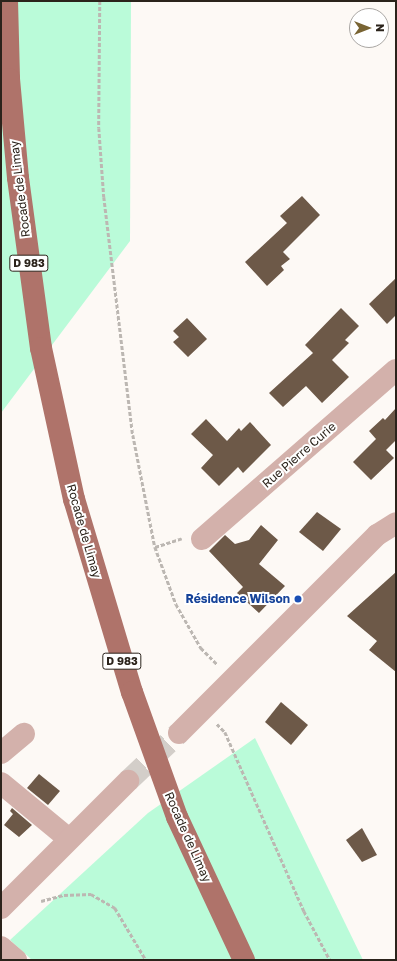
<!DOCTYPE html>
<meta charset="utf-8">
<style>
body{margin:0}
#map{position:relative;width:397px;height:961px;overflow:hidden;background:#fdf9f5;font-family:"Golos Text",sans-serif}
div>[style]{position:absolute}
.green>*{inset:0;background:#bafbd9}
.building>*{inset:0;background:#6d5948}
.minor-tunnel>*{height:22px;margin-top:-11px;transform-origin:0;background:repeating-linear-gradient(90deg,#d3cec9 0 22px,transparent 0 33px)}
.path>*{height:2.5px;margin-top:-1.25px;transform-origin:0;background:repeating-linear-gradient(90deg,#bcb7b2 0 4px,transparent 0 6px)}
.minor>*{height:22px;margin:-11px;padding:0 11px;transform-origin:11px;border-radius:11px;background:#d3b1ab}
.major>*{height:22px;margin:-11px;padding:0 11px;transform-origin:11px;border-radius:11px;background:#af736a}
.dots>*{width:11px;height:11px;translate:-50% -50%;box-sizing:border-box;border:2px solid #fff;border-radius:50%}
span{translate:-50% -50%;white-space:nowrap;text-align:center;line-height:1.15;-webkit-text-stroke:4px #fff;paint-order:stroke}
.shield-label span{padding:1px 3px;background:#fff;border:1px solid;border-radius:3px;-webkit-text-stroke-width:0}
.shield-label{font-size:11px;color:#2b231b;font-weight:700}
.street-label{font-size:12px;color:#2b231b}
.transit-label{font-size:12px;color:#164399;font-weight:700}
.right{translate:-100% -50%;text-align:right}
.frame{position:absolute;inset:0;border:2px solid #2b231b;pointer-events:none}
.north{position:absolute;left:349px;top:8px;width:40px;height:40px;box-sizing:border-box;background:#fff;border:1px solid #aaa7a4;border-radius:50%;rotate:90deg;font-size:11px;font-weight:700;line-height:16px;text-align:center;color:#2b231b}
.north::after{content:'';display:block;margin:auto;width:14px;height:18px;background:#796433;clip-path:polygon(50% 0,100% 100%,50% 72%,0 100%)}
</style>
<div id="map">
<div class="green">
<i style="clip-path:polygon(1px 1px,131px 1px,130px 241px,1px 413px)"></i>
<i style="clip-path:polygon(255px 738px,363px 960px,32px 960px,10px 940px,148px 813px)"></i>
</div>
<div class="building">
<i style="clip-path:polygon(302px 196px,320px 215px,283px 252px,290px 259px,281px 266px,284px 270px,267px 286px,245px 262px,287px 223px,280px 216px)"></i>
<i style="clip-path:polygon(396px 278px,396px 315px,387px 324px,369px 304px)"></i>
<i style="clip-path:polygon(341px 308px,359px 326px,345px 340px,349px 343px,332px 360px,349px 377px,322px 403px,306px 386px,283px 407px,269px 393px,313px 353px,305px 345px)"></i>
<i style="clip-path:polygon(187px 318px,207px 339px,188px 357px,173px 342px,179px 337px,173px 331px)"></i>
<i style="clip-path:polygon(396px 408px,396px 440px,386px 450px,394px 458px,371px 480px,353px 462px,376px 439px,369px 431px,383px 418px,385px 420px)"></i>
<i style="clip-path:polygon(206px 419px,227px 441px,239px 428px,241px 431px,250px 422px,271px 445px,243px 473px,238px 467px,219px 486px,201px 468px,213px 455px,191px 434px)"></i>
<i style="clip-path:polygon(317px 512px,341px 529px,323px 551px,299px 532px)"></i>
<i style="clip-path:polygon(261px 525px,278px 540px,259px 564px,285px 586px,259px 613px,237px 593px,243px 587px,209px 551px,225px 535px,235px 544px,249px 540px)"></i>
<i style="clip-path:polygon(396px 572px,396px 672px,369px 650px,377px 641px,347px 616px)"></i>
<i style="clip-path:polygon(281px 702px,308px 725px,291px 745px,265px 722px)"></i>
<i style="clip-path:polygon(39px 774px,60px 791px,48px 805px,27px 788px)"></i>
<i style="clip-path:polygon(12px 808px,32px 825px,19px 837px,4px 825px,13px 814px,10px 811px)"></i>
<i style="clip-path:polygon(362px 828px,377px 855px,362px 862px,346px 840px)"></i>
</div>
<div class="minor-tunnel">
<i style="left:128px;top:781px;width:70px;rotate:-43.3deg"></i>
</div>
<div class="path">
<i style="left:100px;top:1px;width:127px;rotate:90.5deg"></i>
<i style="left:99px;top:128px;width:69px;rotate:85.9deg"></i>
<i style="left:104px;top:197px;width:240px;rotate:83.1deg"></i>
<i style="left:133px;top:435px;width:114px;rotate:78.9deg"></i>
<i style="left:155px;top:547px;width:61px;rotate:69.8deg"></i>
<i style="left:176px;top:604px;width:51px;rotate:60.4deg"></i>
<i style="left:201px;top:648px;width:23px;rotate:45deg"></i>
<i style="left:155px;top:547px;width:28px;rotate:-18deg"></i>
<i style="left:217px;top:724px;width:11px;rotate:45deg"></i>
<i style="left:225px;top:732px;width:196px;rotate:66.2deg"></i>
<i style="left:304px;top:911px;width:55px;rotate:62deg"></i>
<i style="left:41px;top:901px;width:24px;rotate:-15deg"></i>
<i style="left:64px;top:895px;width:27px;rotate:-2deg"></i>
<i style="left:91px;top:894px;width:28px;rotate:30deg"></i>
<i style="left:115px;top:908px;width:61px;rotate:59.2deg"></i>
</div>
<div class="minor">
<i style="left:202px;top:539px;width:257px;rotate:-41.1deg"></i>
<i style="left:179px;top:733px;width:280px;rotate:-45deg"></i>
<i style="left:377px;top:535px;width:22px;rotate:-32deg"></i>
<i style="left:1px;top:753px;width:30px;rotate:-40deg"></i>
<i style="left:1px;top:783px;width:88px;rotate:39.5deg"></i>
<i style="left:1px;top:908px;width:180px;rotate:-45deg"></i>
<i style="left:1px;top:947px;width:20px;rotate:41deg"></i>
</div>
<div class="major">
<i style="left:7px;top:1px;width:78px;rotate:88.5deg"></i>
<i style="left:9px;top:79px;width:99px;rotate:84.8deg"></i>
<i style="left:18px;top:178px;width:172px;rotate:82.3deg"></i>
<i style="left:41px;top:348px;width:155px;rotate:77.7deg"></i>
<i style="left:74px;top:499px;width:202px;rotate:73.3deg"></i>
<i style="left:132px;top:692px;width:133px;rotate:70.2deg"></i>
<i style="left:177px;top:817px;width:158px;rotate:64.9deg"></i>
</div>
<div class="dots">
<i style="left:298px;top:599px;background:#1a4fb4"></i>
</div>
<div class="shield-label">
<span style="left:29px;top:263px">D 983</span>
<span style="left:122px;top:661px">D 983</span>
</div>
<div class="street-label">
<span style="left:20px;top:189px;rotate:-97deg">Rocade de Limay</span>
<span style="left:299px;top:455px;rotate:-41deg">Rue Pierre Curie</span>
<span style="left:84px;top:531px;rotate:74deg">Rocade de Limay</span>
<span style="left:188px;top:837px;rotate:66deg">Rocade de Limay</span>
</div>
<div class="transit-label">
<span class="right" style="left:290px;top:599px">Résidence Wilson</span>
</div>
<div class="frame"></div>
<div class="north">N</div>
</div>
